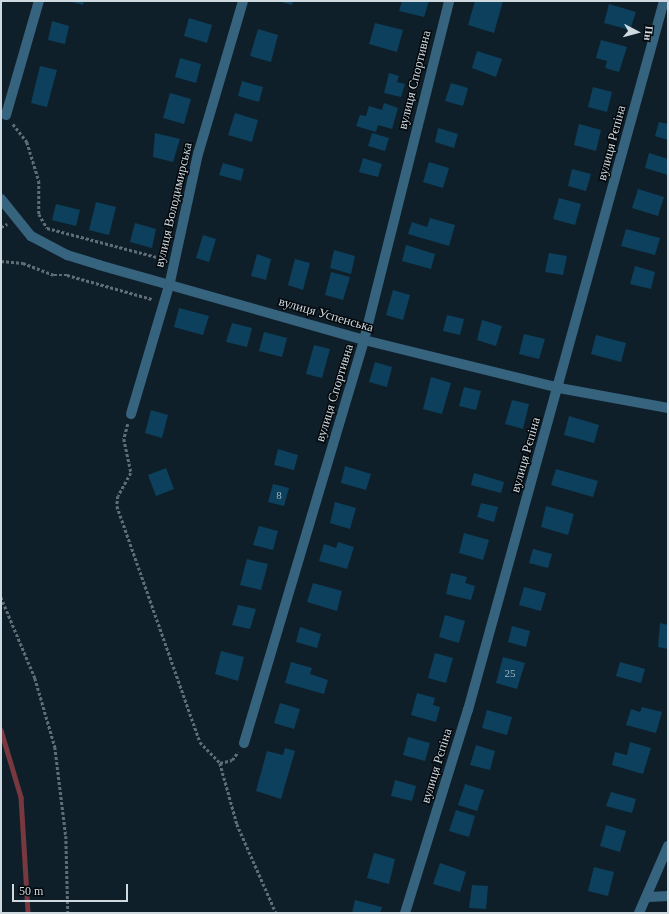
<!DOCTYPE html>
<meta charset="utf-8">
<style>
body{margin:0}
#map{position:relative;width:669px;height:914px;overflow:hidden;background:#0f1f29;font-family:Georgia,serif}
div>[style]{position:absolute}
.stream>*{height:4.5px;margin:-2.25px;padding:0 2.25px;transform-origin:2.25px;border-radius:2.25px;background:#77383f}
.building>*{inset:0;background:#0c405c}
.path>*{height:2.5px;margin-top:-1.25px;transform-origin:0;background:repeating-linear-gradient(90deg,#606d76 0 3px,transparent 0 5px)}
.minor>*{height:10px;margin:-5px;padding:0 5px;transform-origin:5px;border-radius:5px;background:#36637e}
span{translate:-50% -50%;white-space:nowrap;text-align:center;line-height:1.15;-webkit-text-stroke:3px #03080c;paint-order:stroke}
.number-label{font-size:11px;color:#9eb3bf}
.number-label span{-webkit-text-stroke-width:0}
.street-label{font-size:13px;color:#cfd9e0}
.frame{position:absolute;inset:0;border:2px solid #cfd9e0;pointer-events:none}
.north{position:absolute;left:617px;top:12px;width:40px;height:40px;-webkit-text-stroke:3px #03080c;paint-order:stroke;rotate:96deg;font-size:11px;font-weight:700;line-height:16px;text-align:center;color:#cfd9e0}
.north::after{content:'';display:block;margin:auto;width:14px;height:18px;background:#cfd9e0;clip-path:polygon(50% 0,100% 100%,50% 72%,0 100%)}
.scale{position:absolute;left:12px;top:884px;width:116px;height:18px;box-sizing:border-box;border:2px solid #cfd9e0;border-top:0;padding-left:5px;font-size:12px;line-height:14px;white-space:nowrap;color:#cfd9e0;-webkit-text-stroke:3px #03080c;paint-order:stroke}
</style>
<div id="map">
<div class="stream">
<i style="left:1px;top:730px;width:70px;rotate:73.4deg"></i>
<i style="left:21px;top:797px;width:116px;rotate:86.5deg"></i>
</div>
<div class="building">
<i style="clip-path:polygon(69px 1px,84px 1px,83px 5px)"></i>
<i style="clip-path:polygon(278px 1px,293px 1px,292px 5px)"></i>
<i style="clip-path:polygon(402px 1px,429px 1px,424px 17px,399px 11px)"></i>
<i style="clip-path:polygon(475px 1px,503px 1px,494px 33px,468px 25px)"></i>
<i style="clip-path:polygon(609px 4px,636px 12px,630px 30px,604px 23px)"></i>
<i style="clip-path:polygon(189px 18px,212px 25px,207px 43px,184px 36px)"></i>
<i style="clip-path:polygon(52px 21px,69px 26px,65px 44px,48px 40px)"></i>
<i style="clip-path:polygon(375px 23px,403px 30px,397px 52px,369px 44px)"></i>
<i style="clip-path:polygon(258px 29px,278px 35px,271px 62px,250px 56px)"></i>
<i style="clip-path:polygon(601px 40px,627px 47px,619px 72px,605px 68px,607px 61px,596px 58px)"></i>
<i style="clip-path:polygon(477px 51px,502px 59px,496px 77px,472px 68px)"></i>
<i style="clip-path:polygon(180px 58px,201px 64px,196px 83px,175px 77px)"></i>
<i style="clip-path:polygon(40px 66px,57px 70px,47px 107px,31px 103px)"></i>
<i style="clip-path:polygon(389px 73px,399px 76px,397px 82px,405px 84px,401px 97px,384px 93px)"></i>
<i style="clip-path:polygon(242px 81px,263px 87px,259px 102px,238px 96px)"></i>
<i style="clip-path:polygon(451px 83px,468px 88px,463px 106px,445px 101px)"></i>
<i style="clip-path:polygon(593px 87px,612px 92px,607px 112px,588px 107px)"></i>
<i style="clip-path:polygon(170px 93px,191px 99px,184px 124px,163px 118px)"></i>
<i style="clip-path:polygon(384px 103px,398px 108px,392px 129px,378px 125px,376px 132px,356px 126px,360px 115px,366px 116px,369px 106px,382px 110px)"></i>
<i style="clip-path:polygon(235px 113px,258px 120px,252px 142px,228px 135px)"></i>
<i style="clip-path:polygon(659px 122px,668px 124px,668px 140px,655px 136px)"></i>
<i style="clip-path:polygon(579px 124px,601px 130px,596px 151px,574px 145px)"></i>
<i style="clip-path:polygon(438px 128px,458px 134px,454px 148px,435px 142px)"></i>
<i style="clip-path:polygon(155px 133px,180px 139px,173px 162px,153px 157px)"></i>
<i style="clip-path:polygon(372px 133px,389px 138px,385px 151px,368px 146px)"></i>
<i style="clip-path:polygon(649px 153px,668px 159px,668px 175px,645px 168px)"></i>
<i style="clip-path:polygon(363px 158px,382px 164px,378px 177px,359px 172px)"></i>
<i style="clip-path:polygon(429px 162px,449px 168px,443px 188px,423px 182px)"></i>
<i style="clip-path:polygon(223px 163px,244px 169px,241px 181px,219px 175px)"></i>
<i style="clip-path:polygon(572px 169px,591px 174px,586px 191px,568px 186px)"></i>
<i style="clip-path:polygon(638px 189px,664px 197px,658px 216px,632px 208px)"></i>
<i style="clip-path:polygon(559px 198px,581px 204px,575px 225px,553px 219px)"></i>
<i style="clip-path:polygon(96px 202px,116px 207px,109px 235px,89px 230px)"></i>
<i style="clip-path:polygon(56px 204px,80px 210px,76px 226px,52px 220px)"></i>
<i style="clip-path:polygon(430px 218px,455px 225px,449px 246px,408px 234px,412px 222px,427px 227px)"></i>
<i style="clip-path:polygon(135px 223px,156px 229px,152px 248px,130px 242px)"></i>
<i style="clip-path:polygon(626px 229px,660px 238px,655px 255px,621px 246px)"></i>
<i style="clip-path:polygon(203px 235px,216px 239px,209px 262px,196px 258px)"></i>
<i style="clip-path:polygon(406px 245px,435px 254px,431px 269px,402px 261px)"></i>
<i style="clip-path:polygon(334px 250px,355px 256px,351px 274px,330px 268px)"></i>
<i style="clip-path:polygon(549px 253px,567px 256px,563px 275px,545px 272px)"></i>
<i style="clip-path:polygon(257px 254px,271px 259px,266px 280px,251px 276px)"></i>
<i style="clip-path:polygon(295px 259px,310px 263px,303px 290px,288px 285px)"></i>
<i style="clip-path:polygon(635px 266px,655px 272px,651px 289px,630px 284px)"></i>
<i style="clip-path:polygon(331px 272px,350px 277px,343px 300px,325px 295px)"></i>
<i style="clip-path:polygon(393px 290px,410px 295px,403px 320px,386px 315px)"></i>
<i style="clip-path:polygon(179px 308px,209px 316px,203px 335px,174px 327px)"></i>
<i style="clip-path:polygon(447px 315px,464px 319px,460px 335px,443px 331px)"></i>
<i style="clip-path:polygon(482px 320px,502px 326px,496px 346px,477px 340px)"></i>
<i style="clip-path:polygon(232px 323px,252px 328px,247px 347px,226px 342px)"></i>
<i style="clip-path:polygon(264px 332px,287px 338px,282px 357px,259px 351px)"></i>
<i style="clip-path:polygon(524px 334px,545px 339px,539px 359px,519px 354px)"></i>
<i style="clip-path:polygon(596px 335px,626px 343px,621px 362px,591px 354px)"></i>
<i style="clip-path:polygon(314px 345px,330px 349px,322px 378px,306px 374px)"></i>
<i style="clip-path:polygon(375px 362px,392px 367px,387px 387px,369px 382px)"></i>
<i style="clip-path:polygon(431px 377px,451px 383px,442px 414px,423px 409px)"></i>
<i style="clip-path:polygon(464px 387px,481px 391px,476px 410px,459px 406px)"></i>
<i style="clip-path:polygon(512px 400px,529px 404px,523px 429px,505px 424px)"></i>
<i style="clip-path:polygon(151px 410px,168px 415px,162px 438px,145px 433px)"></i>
<i style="clip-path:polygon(569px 416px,599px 425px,594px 443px,564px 435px)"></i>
<i style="clip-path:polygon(278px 449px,298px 455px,294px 470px,274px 465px)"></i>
<i style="clip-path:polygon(345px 466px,371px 474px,366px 490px,341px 483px)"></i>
<i style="clip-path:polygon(166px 468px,174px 489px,156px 496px,148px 475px)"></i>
<i style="clip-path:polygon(556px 469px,598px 481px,593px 497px,551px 485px)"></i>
<i style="clip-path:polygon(474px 473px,504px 482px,501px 493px,471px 485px)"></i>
<i style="clip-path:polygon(273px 484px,289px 488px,284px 506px,268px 502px)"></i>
<i style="clip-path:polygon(335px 502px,356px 508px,350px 529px,330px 523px)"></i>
<i style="clip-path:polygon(481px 503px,498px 507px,494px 522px,477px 517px)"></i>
<i style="clip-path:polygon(546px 506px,574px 514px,568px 535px,541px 527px)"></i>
<i style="clip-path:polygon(259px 526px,278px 531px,273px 550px,253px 545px)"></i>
<i style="clip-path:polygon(464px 533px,489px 540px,483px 560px,459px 553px)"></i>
<i style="clip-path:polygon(338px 542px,354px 547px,347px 569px,319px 561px,324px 544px,336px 548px)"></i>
<i style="clip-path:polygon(533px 549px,552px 554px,548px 568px,529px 563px)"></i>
<i style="clip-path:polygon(247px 559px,268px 564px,261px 590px,240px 585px)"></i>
<i style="clip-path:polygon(451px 573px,467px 577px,465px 583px,475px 586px,471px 600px,446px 594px)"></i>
<i style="clip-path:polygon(313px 583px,342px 591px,337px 611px,307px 602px)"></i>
<i style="clip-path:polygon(524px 587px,546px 593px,541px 611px,519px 605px)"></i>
<i style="clip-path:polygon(238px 605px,256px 609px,250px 629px,232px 625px)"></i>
<i style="clip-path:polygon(445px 615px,465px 621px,459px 643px,439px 637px)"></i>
<i style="clip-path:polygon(660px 623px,668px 625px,668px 649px,658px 647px)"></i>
<i style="clip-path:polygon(512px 626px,530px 631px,526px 647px,508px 642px)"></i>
<i style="clip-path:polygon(300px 627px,321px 634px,317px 648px,296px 642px)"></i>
<i style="clip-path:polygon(221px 651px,244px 657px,238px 681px,215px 674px)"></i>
<i style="clip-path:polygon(435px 653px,453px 658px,446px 683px,428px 678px)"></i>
<i style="clip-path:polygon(503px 657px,525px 663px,517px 689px,496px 683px)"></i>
<i style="clip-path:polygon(291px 662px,312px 668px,310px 674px,328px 680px,324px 694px,285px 683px)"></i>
<i style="clip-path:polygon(620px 662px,645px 669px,641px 683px,616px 676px)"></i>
<i style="clip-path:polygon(417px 693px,435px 698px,433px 705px,440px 707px,436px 722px,411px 715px)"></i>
<i style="clip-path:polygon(280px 703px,300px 709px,294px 729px,274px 723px)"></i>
<i style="clip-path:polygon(642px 707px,662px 712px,656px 733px,626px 725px,631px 709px,640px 712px)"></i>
<i style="clip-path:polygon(487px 710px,512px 717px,507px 735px,482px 728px)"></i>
<i style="clip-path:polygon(408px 737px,430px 743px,425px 761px,403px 755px)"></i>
<i style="clip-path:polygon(630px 742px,651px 748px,643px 774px,612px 765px,615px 752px,627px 755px)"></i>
<i style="clip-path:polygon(476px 745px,495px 751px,490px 770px,470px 765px)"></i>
<i style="clip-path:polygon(285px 748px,295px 751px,281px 799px,256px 791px,267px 751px,283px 755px)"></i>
<i style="clip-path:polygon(395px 780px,416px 786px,412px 801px,391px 796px)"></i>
<i style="clip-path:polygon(465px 784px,484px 790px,477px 811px,458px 805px)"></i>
<i style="clip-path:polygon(611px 792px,636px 799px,632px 813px,606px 806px)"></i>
<i style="clip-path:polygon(456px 810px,475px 816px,469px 837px,449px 831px)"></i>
<i style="clip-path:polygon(606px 825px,626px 831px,620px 852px,600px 846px)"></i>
<i style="clip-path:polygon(374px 853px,395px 859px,389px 884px,367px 878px)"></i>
<i style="clip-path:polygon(440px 863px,466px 872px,460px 892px,433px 884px)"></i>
<i style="clip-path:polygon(594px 867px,614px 872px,608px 896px,588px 891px)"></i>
<i style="clip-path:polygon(472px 885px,488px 886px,486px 909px,469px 908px)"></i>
<i style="clip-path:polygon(355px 900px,382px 907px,380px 913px,352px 913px)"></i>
</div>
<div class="path">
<i style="left:13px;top:124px;width:23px;rotate:52deg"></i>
<i style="left:27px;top:142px;width:41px;rotate:72.9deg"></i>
<i style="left:39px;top:181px;width:33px;rotate:90deg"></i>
<i style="left:39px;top:214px;width:16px;rotate:60deg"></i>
<i style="left:47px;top:228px;width:121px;rotate:14.8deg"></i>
<i style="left:1px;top:227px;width:7px;rotate:-27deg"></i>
<i style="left:1px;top:261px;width:22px;rotate:5deg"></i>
<i style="left:23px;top:263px;width:33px;rotate:21deg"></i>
<i style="left:54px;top:275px;width:13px"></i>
<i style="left:67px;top:275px;width:88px;rotate:15.8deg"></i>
<i style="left:128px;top:424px;width:16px;rotate:105deg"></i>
<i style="left:124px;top:439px;width:35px;rotate:78deg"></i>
<i style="left:131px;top:473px;width:26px;rotate:119deg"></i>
<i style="left:118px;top:496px;width:10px;rotate:96deg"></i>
<i style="left:117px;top:506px;width:250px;rotate:70.6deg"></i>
<i style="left:200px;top:742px;width:29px;rotate:46deg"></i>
<i style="left:220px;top:763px;width:63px;rotate:74.4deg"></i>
<i style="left:237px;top:824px;width:97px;rotate:66.3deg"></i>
<i style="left:1px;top:597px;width:88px;rotate:67.2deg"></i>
<i style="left:35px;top:678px;width:72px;rotate:73.8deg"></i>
<i style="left:55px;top:747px;width:90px;rotate:83deg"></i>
<i style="left:66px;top:836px;width:77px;rotate:88.5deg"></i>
<i style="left:220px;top:763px;width:12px;rotate:-14deg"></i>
<i style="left:232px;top:760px;width:10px;rotate:-53deg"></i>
</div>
<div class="minor">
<i style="left:6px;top:115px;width:119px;rotate:-73.9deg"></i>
<i style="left:1px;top:199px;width:48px;rotate:51deg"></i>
<i style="left:31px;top:236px;width:41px;rotate:27.8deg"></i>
<i style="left:67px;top:255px;width:34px;rotate:17deg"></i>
<i style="left:99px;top:265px;width:275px;rotate:15.8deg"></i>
<i style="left:364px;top:340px;width:201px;rotate:13.8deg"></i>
<i style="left:559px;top:388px;width:111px;rotate:10.4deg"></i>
<i style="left:131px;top:414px;width:138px;rotate:-73.5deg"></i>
<i style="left:170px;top:282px;width:131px;rotate:-77.7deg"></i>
<i style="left:198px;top:154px;width:159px;rotate:-73.6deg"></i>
<i style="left:244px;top:743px;width:420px;rotate:-73.4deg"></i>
<i style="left:364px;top:340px;width:349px;rotate:-75.9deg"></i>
<i style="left:649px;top:897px;width:19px;rotate:-3deg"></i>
<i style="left:405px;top:913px;width:213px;rotate:-72.8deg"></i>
<i style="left:468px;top:710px;width:736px;rotate:-74.55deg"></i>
<i style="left:639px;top:913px;width:73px;rotate:-66.6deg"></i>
</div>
<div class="number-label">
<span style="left:279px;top:495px">8</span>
<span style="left:510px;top:673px">25</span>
</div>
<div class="street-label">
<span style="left:415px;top:80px;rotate:-76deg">вулиця Спортивна</span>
<span style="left:612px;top:143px;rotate:-75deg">вулиця Рєпіна</span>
<span style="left:174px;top:205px;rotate:-77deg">вулиця Володимирська</span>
<span style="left:326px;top:315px;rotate:16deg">вулиця Успенська</span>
<span style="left:335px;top:393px;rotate:-73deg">вулиця Спортивна</span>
<span style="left:526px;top:455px;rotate:-74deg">вулиця Рєпіна</span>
<span style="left:437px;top:766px;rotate:-73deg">вулиця Рєпіна</span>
</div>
<div class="frame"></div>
<div class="north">Пн</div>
<div class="scale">50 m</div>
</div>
